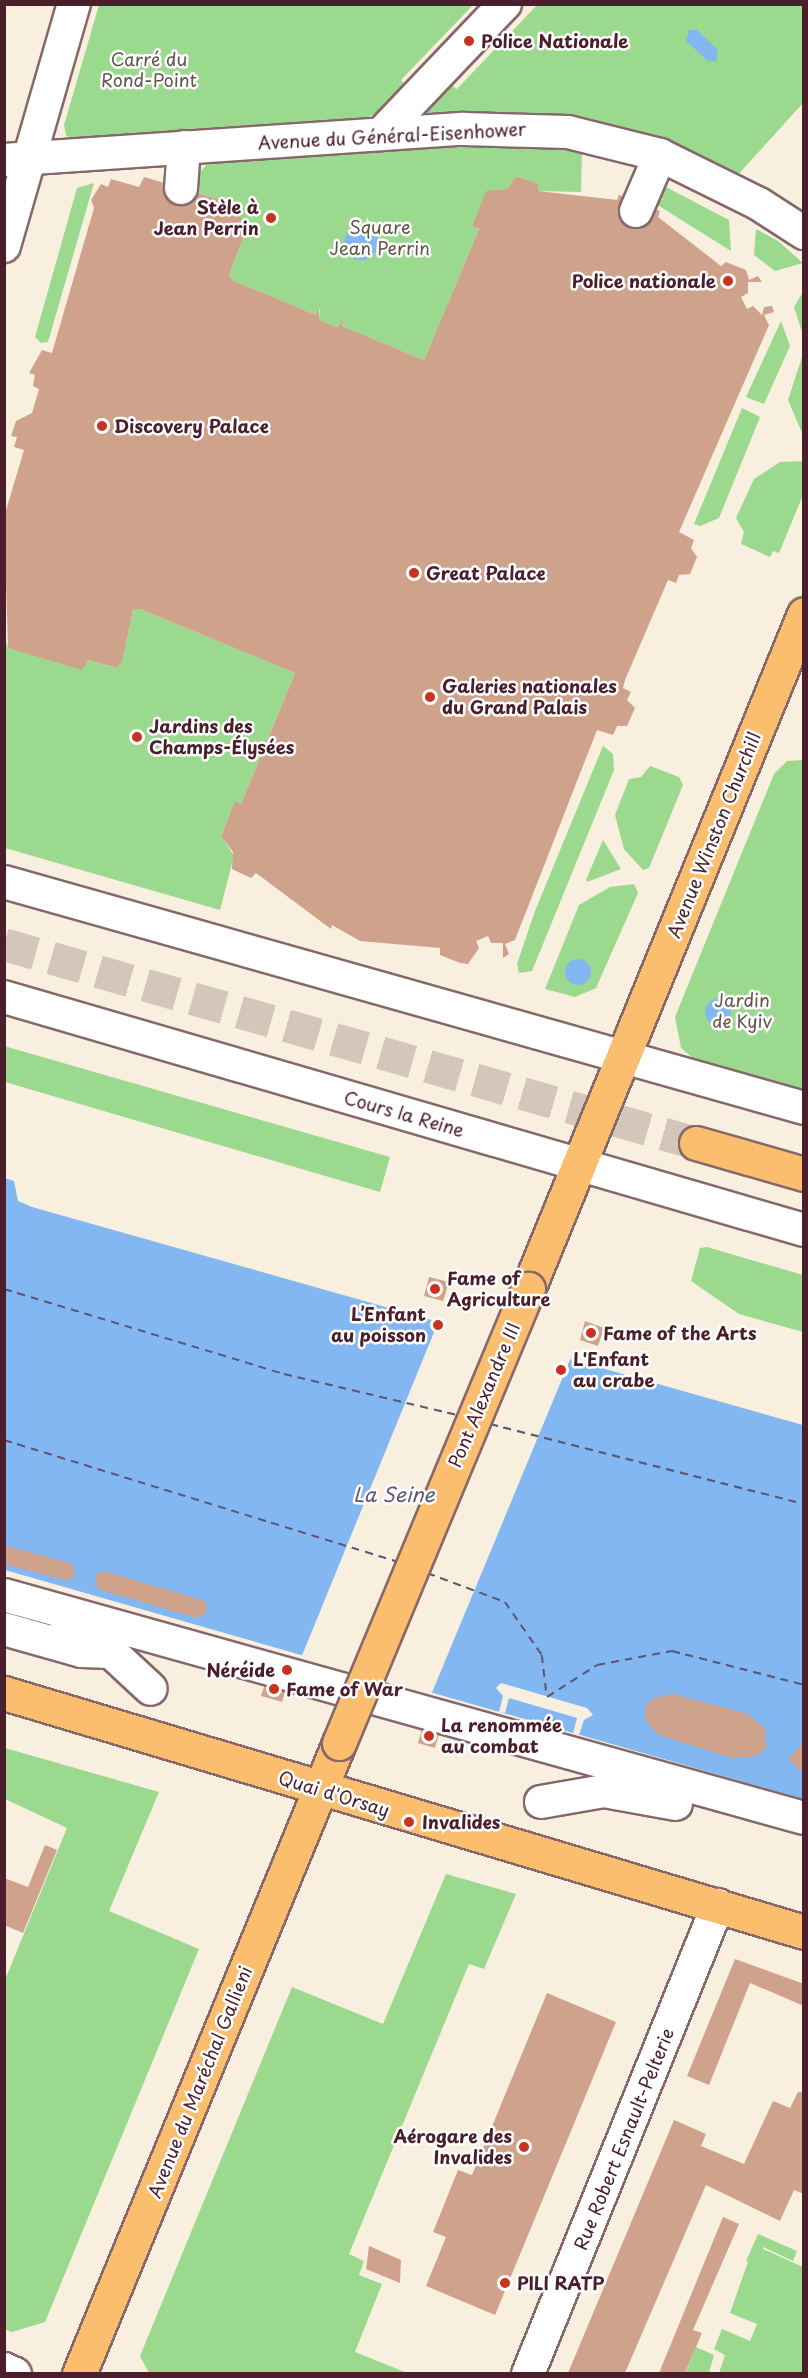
<!DOCTYPE html>
<meta charset="utf-8">
<style>
body{margin:0}
#map{position:relative;width:808px;height:2378px;overflow:hidden;background:#f8efdf;font-family:"Playpen Sans",sans-serif}
div>[style]{position:absolute}
.green>*{inset:0;background:#9ad98e}
.water>*{inset:0;background:#83b7f1}
.round{border-radius:50%}
.pier>*{inset:0;background:#f8efdf}
.ferry>*{height:1.5px;margin-top:-0.75px;transform-origin:0;background:repeating-linear-gradient(90deg,#5e5470 0 8px,transparent 0 14px)}
.building>*{inset:0;background:#cfa38b}
.major-tunnel>*{height:33px;margin-top:-16.5px;transform-origin:0;background:repeating-linear-gradient(90deg,#d5c5bb 0 33px,transparent 0 49px)}
.roads{filter:drop-shadow(2px 0 #87686a) drop-shadow(-2px 0 #87686a) drop-shadow(0 2px #87686a) drop-shadow(0 -2px #87686a)}
.minor>*{height:32px;margin:-16px;padding:0 16px;transform-origin:16px;border-radius:16px;background:#fff}
.major>*{height:33px;margin:-16.5px;padding:0 16.5px;transform-origin:16.5px;border-radius:16.5px;background:#fabe6e}
.bridges{filter:drop-shadow(2px 0 #87686a) drop-shadow(-2px 0 #87686a) drop-shadow(0 2px #87686a) drop-shadow(0 -2px #87686a)}
.major-bridge>*{height:33px;margin:-16.5px;padding:0 16.5px;transform-origin:16.5px;border-radius:16.5px;background:#fabe6e}
.dots>*{width:16px;height:16px;translate:-50% -50%;box-sizing:border-box;border:3px solid #fff;border-radius:50%}
span{translate:-50% -50%;white-space:nowrap;text-align:center;line-height:1.15;-webkit-text-stroke:5px #fff;paint-order:stroke}
.poi-label{font-size:18px;color:#4a1f2b;font-weight:700}
.left{translate:0 -50%;text-align:left}
.right{translate:-100% -50%;text-align:right}
.park-label{font-size:18px;color:#625749}
.street-label{font-size:18px;color:#4a1f2b}
.water-label{font-size:20px;color:#5e5470;font-style:italic}
.frame{position:absolute;inset:0;border:6px solid #4a1f2b;pointer-events:none}
</style>
<div id="map">
<div class="green">
<i style="clip-path:polygon(99px 5px,473px 5px,401px 80px,408px 88px,397px 101px,359px 122px,76px 141px,66px 135px,64px 125px)"></i>
<i style="clip-path:polygon(537px 5px,803px 5px,803px 103px,735px 178px,662px 142px,592px 122px,534px 114px,427px 115px,424px 108px,445px 81px,457px 89px)"></i>
<i style="clip-path:polygon(502px 144px,582px 150px,581px 192px,538px 191px,537px 184px,518px 176px,507px 189px,486px 192px,472px 226px,479px 229px,424px 360px,342px 326px,344px 319px,337px 327px,319px 320px,320px 309px,316px 315px,234px 281px,229px 275px,247px 228px,218px 209px,218px 199px,186px 189px,209px 162px)"></i>
<i style="clip-path:polygon(94px 183px,48px 342px,41px 343px,35px 337px,77px 188px)"></i>
<i style="clip-path:polygon(664px 186px,729px 220px,731px 251px,651px 201px,652px 196px,664px 200px,654px 192px)"></i>
<i style="clip-path:polygon(756px 229px,778px 241px,803px 263px,775px 271px,754px 255px)"></i>
<i style="clip-path:polygon(803px 292px,803px 335px,794px 307px)"></i>
<i style="clip-path:polygon(781px 321px,790px 346px,764px 404px,746px 397px)"></i>
<i style="clip-path:polygon(803px 354px,803px 435px,788px 400px)"></i>
<i style="clip-path:polygon(742px 408px,760px 417px,719px 518px,700px 526px,694px 524px)"></i>
<i style="clip-path:polygon(803px 461px,803px 495px,779px 553px,773px 551px,770px 557px,741px 544px,744px 532px,736px 518px,754px 479px,780px 462px)"></i>
<i style="clip-path:polygon(140px 609px,295px 673px,241px 804px,235px 802px,221px 835px,234px 856px,220px 910px,5px 848px,5px 636px,8px 648px,83px 666px,88px 660px,115px 668px,122px 661px,133px 610px)"></i>
<i style="clip-path:polygon(603px 746px,613px 754px,614px 770px,532px 971px,519px 973px,517px 964px,535px 911px)"></i>
<i style="clip-path:polygon(803px 760px,803px 1092px,695px 1060px,681px 1048px,675px 1017px,774px 774px,787px 761px)"></i>
<i style="clip-path:polygon(650px 766px,679px 777px,683px 785px,649px 868px,643px 870px,624px 849px,615px 815px,629px 779px,641px 777px)"></i>
<i style="clip-path:polygon(603px 840px,621px 869px,587px 882px,586px 880px)"></i>
<i style="clip-path:polygon(634px 884px,638px 893px,596px 988px,575px 997px,545px 989px,579px 905px,610px 887px)"></i>
<i style="clip-path:polygon(4px 1046px,390px 1157px,380px 1192px,5px 1082px)"></i>
<i style="clip-path:polygon(707px 1247px,803px 1275px,803px 1332px,739px 1314px,691px 1281px,700px 1248px)"></i>
<i style="clip-path:polygon(5px 1748px,159px 1792px,109px 1911px,199px 1949px,45px 2322px,12px 2332px,4px 2329px,5px 1980px,67px 1828px,5px 1799px)"></i>
<i style="clip-path:polygon(446px 1874px,516px 1894px,484px 1969px,469px 1964px,349px 2254px,364px 2261px,359px 2275px,382px 2284px,355px 2352px,407px 2373px,149px 2373px,140px 2356px,292px 1987px,383px 2024px)"></i>
<i style="clip-path:polygon(758px 2234px,797px 2251px,793px 2261px,763px 2247px,763px 2249px,803px 2267px,803px 2373px,719px 2373px,725px 2355px,714px 2349px,722px 2329px,750px 2341px,757px 2324px,730px 2313px,748px 2262px,756px 2265px,746px 2261px)"></i>
<i style="clip-path:polygon(696px 2347px,714px 2355px,709px 2373px,685px 2374px)"></i>
</div>
<div class="water">
<i style="clip-path:polygon(689px 30px,697px 30px,718px 50px,716px 61px,708px 61px,686px 41px)"></i>
<i class="round" style="left:344px;top:226px;width:34px;height:34px"></i>
<i class="round" style="left:565px;top:959px;width:26px;height:26px"></i>
<i class="round" style="left:705px;top:999px;width:26px;height:26px"></i>
<i style="clip-path:polygon(4px 1178px,14px 1181px,18px 1201px,32px 1207px,803px 1425px,803px 1799px,5px 1570px)"></i>
</div>
<div class="pier">
<i style="clip-path:polygon(431px 1314px,572px 1355px,431px 1695px,301px 1658px,439px 1320px)"></i>
<i style="clip-path:polygon(501px 1683px,587px 1708px,593px 1715px,584px 1720px,579px 1735px,573px 1733px,577px 1718px,509px 1698px,505px 1713px,499px 1712px,503px 1696px,496px 1688px)"></i>
</div>
<div class="ferry">
<i style="left:4px;top:1289px;width:293px;rotate:16.9deg"></i>
<i style="left:284px;top:1374px;width:178px;rotate:13.3deg"></i>
<i style="left:490px;top:1424px;width:324px;rotate:14.3deg"></i>
<i style="left:4px;top:1440px;width:412px;rotate:17.2deg"></i>
<i style="left:427px;top:1573px;width:83px;rotate:20.4deg"></i>
<i style="left:505px;top:1602px;width:65px;rotate:55.1deg"></i>
<i style="left:542px;top:1655px;width:42px;rotate:83.2deg"></i>
<i style="left:547px;top:1697px;width:59px;rotate:-32.6deg"></i>
<i style="left:597px;top:1665px;width:76px;rotate:-10.6deg"></i>
<i style="left:672px;top:1651px;width:136px;rotate:14.4deg"></i>
</div>
<div class="building">
<i style="clip-path:polygon(517px 176px,538px 184px,538px 191px,617px 200px,619px 195px,660px 211px,658px 217px,721px 266px,726px 262px,746px 270px,749px 280px,758px 276px,762px 282px,748px 282px,748px 293px,741px 297px,747px 309px,753px 306px,762px 315px,764px 307px,772px 306px,774px 312px,764px 315px,769px 325px,679px 532px,694px 540px,691px 548px,697px 557px,690px 574px,679px 575px,676px 583px,668px 580px,625px 680px,623px 688px,631px 692px,627px 700px,635px 708px,627px 726px,617px 726px,613px 735px,597px 730px,515px 940px,505px 944px,509px 954px,503px 958px,503px 943px,491px 943px,488px 936px,476px 941px,479px 948px,468px 964px,460px 963px,440px 955px,440px 948px,360px 941px,332px 925px,331px 929px,256px 873px,251px 878px,232px 869px,233px 852px,221px 836px,235px 801px,241px 804px,295px 673px,140px 609px,133px 610px,122px 662px,116px 668px,88px 660px,82px 670px,8px 648px,4px 517px,24px 450px,14px 447px,17px 437px,11px 436px,16px 421px,32px 413px,39px 389px,33px 386px,35px 375px,29px 373px,42px 350px,52px 353px,94px 208px,91px 200px,101px 184px,108px 187px,111px 179px,139px 187px,144px 177px,218px 199px,218px 209px,245px 219px,247px 228px,229px 275px,234px 281px,316px 315px,319px 309px,319px 320px,337px 327px,344px 319px,342px 326px,424px 360px,479px 229px,472px 226px,486px 191px,507px 189px)"></i>
<i style="clip-path:polygon(429px 1277px,449px 1282px,443px 1301px,424px 1296px)"></i>
<i style="clip-path:polygon(585px 1321px,604px 1328px,598px 1346px,580px 1340px)"></i>
<i style="clip-path:polygon(4px 1545px,73px 1564px,75px 1574px,69px 1581px,4px 1564px)"></i>
<i style="clip-path:polygon(104px 1571px,205px 1601px,207px 1612px,197px 1618px,98px 1589px,95px 1575px)"></i>
<i style="clip-path:polygon(267px 1678px,287px 1684px,282px 1702px,261px 1696px)"></i>
<i style="clip-path:polygon(673px 1694px,748px 1714px,765px 1729px,766px 1749px,753px 1757px,732px 1758px,659px 1735px,646px 1721px,645px 1707px,653px 1698px)"></i>
<i style="clip-path:polygon(423px 1725px,440px 1730px,435px 1748px,418px 1743px)"></i>
<i style="clip-path:polygon(802px 1744px,804px 1744px,804px 1774px,788px 1759px)"></i>
<i style="clip-path:polygon(45px 1845px,57px 1850px,23px 1933px,4px 1925px,4px 1878px,28px 1887px)"></i>
<i style="clip-path:polygon(735px 1959px,804px 1984px,804px 2006px,750px 1983px,709px 2085px,687px 2076px)"></i>
<i style="clip-path:polygon(547px 1993px,616px 2022px,495px 2315px,426px 2286px,446px 2237px,433px 2232px,458px 2170px,472px 2175px)"></i>
<i style="clip-path:polygon(798px 2092px,804px 2092px,804px 2194px,794px 2190px,780px 2221px,706px 2185px,625px 2373px,568px 2373px,674px 2120px,706px 2134px,701px 2146px,744px 2164px,773px 2101px,790px 2108px)"></i>
<i style="clip-path:polygon(723px 2217px,739px 2224px,693px 2330px,702px 2333px,685px 2373px,659px 2373px)"></i>
<i style="clip-path:polygon(369px 2246px,401px 2260px,400px 2283px,366px 2269px)"></i>
</div>
<div class="major-tunnel">
<i style="left:4px;top:944px;width:720px;rotate:16.04deg"></i>
</div>
<div class="roads">
<div class="minor">
<i style="left:381px;top:134px;width:180px;rotate:-46.4deg"></i>
<i style="left:4px;top:160px;width:461px;rotate:-3.9deg"></i>
<i style="left:464px;top:129px;width:104px;rotate:1.7deg"></i>
<i style="left:568px;top:132px;width:95px;rotate:14deg"></i>
<i style="left:660px;top:155px;width:110px;rotate:26.3deg"></i>
<i style="left:759px;top:204px;width:54px;rotate:32.8deg"></i>
<i style="left:181px;top:188px;width:41px;rotate:-85.8deg"></i>
<i style="left:636px;top:211px;width:61px;rotate:-66.8deg"></i>
<i style="left:4px;top:246px;width:252px;rotate:-73.9deg"></i>
<i style="left:4px;top:882px;width:831px;rotate:15.77deg"></i>
<i style="left:4px;top:997px;width:833px;rotate:16.24deg"></i>
<i style="left:4px;top:1595px;width:830px;rotate:15.58deg"></i>
<i style="left:4px;top:1629px;width:81px;rotate:15.8deg"></i>
<i style="left:82px;top:1651px;width:29px;rotate:2deg"></i>
<i style="left:111px;top:1652px;width:25px;rotate:-135deg"></i>
<i style="left:93px;top:1634px;width:28px;rotate:-159deg"></i>
<i style="left:111px;top:1652px;width:54px;rotate:42.8deg"></i>
<i style="left:541px;top:1802px;width:64px;rotate:-9.9deg"></i>
<i style="left:604px;top:1791px;width:73px;rotate:10.2deg"></i>
<i style="left:4px;top:2369px;width:12px;rotate:24deg"></i>
<i style="left:528px;top:2374px;width:506px;rotate:-67.95deg"></i>
</div>
<div class="major">
<i style="left:696px;top:1143px;width:112px;rotate:16deg"></i>
<i style="left:528px;top:1289px;width:729px;rotate:-67.76deg"></i>
<i style="left:4px;top:1693px;width:835px;rotate:16.63deg"></i>
<i style="left:79px;top:2374px;width:682px;rotate:-67.61deg"></i>
</div>
</div>
<div class="bridges">
<div class="major-bridge">
<i style="left:339px;top:1743px;width:492px;rotate:-67.4deg"></i>
</div>
</div>
<div class="dots">
<i style="left:469px;top:41px;background:#c8321e"></i>
<i style="left:271px;top:218px;background:#c8321e"></i>
<i style="left:728px;top:281px;background:#c8321e"></i>
<i style="left:102px;top:426px;background:#c8321e"></i>
<i style="left:414px;top:573px;background:#c8321e"></i>
<i style="left:430px;top:697px;background:#c8321e"></i>
<i style="left:137px;top:737px;background:#c8321e"></i>
<i style="left:435px;top:1289px;background:#c8321e"></i>
<i style="left:438px;top:1325px;background:#c8321e"></i>
<i style="left:591px;top:1333px;background:#c8321e"></i>
<i style="left:561px;top:1370px;background:#c8321e"></i>
<i style="left:287px;top:1670px;background:#c8321e"></i>
<i style="left:274px;top:1689px;background:#c8321e"></i>
<i style="left:429px;top:1736px;background:#c8321e"></i>
<i style="left:409px;top:1822px;background:#c8321e"></i>
<i style="left:524px;top:2147px;background:#c8321e"></i>
<i style="left:505px;top:2283px;background:#c8321e"></i>
</div>
<div class="poi-label">
<span class="left" style="left:481px;top:41px">Police Nationale</span>
<span class="right" style="left:259px;top:218px">Stèle à<br>Jean Perrin</span>
<span class="right" style="left:716px;top:281px">Police nationale</span>
<span class="left" style="left:114px;top:426px">Discovery Palace</span>
<span class="left" style="left:426px;top:573px">Great Palace</span>
<span class="left" style="left:442px;top:697px">Galeries nationales<br>du Grand Palais</span>
<span class="left" style="left:149px;top:737px">Jardins des<br>Champs-Élysées</span>
<span class="left" style="left:447px;top:1289px">Fame of<br>Agriculture</span>
<span class="right" style="left:426px;top:1325px">L’Enfant<br>au poisson</span>
<span class="left" style="left:603px;top:1333px">Fame of the Arts</span>
<span class="left" style="left:573px;top:1370px">L'Enfant<br>au crabe</span>
<span class="right" style="left:275px;top:1670px">Néréide</span>
<span class="left" style="left:286px;top:1689px">Fame of War</span>
<span class="left" style="left:441px;top:1736px">La renommée<br>au combat</span>
<span class="left" style="left:422px;top:1822px">Invalides</span>
<span class="right" style="left:512px;top:2147px">Aérogare des<br>Invalides</span>
<span class="left" style="left:517px;top:2283px">PILI RATP</span>
</div>
<div class="park-label">
<span style="left:149px;top:70px">Carré du<br>Rond-Point</span>
<span style="left:380px;top:238px">Square<br>Jean Perrin</span>
<span style="left:742px;top:1011px">Jardin<br>de Kyiv</span>
</div>
<div class="street-label">
<span style="left:392px;top:136px;rotate:-3deg">Avenue du Général-Eisenhower</span>
<span style="left:714px;top:835px;rotate:-68deg">Avenue Winston Churchill</span>
<span style="left:404px;top:1114px;rotate:16deg">Cours la Reine</span>
<span style="left:484px;top:1395px;rotate:-67deg">Pont Alexandre III</span>
<span style="left:334px;top:1794px;rotate:17deg">Quai d'Orsay</span>
<span style="left:200px;top:2082px;rotate:-68deg">Avenue du Maréchal Gallieni</span>
<span style="left:624px;top:2139px;rotate:-68deg">Rue Robert Esnault-Pelterie</span>
</div>
<div class="water-label">
<span style="left:394px;top:1494px">La Seine</span>
</div>
<div class="frame"></div>
</div>
